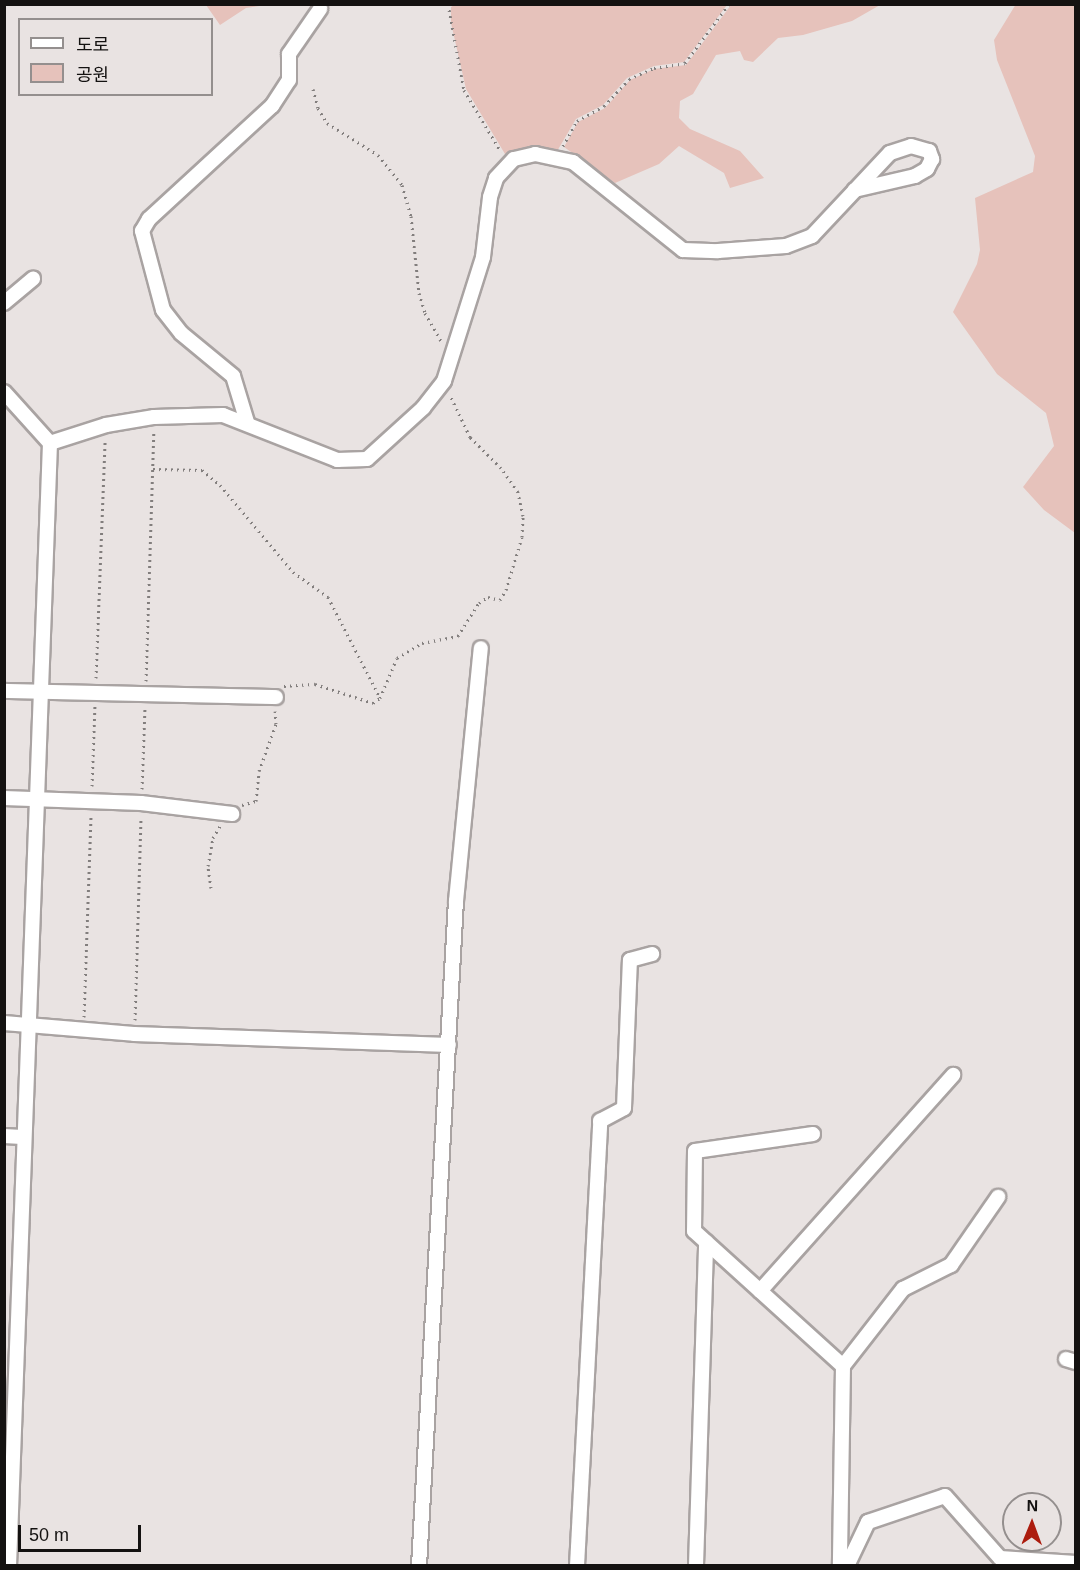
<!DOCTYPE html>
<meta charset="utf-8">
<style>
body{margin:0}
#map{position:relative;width:1080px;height:1570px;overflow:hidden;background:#e9e3e2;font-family:Arial,"Noto Sans KR",sans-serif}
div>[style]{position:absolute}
.green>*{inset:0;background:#e6c2bb}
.path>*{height:3px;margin-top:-1.5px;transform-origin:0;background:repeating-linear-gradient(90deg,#827e7d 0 1.5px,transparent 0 6px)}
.roads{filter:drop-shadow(2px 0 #a9a3a2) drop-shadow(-2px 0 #a9a3a2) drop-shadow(0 2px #a9a3a2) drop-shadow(0 -2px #a9a3a2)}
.street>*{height:14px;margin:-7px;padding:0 7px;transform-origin:7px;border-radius:7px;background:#fff}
span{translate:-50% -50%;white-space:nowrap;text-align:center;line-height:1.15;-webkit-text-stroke:6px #e9e3e2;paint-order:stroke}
.frame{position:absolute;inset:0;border:6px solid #141211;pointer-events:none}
.legend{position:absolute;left:18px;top:18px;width:195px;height:78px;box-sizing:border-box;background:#e9e3e2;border:2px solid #948f8e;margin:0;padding:8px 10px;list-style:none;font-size:18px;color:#141211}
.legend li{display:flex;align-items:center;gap:12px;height:30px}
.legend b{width:30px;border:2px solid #948f8e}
.north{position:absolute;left:1002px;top:1492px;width:60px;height:60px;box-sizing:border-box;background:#e9e3e2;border:2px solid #948f8e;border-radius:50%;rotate:1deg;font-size:16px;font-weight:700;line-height:24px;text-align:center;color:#141211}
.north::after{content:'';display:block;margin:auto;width:21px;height:27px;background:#ac1c0e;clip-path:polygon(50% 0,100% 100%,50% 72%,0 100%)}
.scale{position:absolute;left:18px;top:1525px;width:123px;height:27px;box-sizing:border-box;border:3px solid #141211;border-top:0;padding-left:8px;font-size:18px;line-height:21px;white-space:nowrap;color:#141211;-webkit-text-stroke:4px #e9e3e2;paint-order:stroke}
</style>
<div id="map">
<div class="green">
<i style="clip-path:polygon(456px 4px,727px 5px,684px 62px,654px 66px,627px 78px,603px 105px,576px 119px,556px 153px,510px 157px,505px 154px,466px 89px,451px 23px,451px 7px)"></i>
<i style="clip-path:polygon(1016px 4px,1075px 5px,1075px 533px,1044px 510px,1023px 487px,1054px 446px,1046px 413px,997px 374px,953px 312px,977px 264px,980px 250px,975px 198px,1033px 172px,1035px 156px,997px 60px,994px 40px)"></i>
<i style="clip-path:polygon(206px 5px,266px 5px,246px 8px,220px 25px)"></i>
<i style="clip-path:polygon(731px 5px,880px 5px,852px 21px,803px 35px,778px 38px,753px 62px,744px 60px,740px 51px,716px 55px,693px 94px,680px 101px,679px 118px,690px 129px,740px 151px,764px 178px,730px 188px,724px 173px,679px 146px,659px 164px,615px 183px,564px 147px,578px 122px,605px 108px,630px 80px,654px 69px,686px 65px)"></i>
</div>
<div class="path">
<i style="left:448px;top:4px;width:87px;rotate:79.5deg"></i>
<i style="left:464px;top:90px;width:72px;rotate:59.2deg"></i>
<i style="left:313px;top:89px;width:20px;rotate:75deg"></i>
<i style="left:318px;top:108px;width:17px;rotate:59deg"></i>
<i style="left:327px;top:123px;width:60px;rotate:32.1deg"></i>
<i style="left:378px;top:155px;width:38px;rotate:51deg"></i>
<i style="left:402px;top:185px;width:32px;rotate:74deg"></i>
<i style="left:411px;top:216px;width:77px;rotate:84.1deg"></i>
<i style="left:419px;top:293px;width:21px;rotate:73deg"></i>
<i style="left:425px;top:313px;width:34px;rotate:60deg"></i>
<i style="left:563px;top:146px;width:29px;rotate:-61deg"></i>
<i style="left:577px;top:121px;width:31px;rotate:-29deg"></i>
<i style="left:604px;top:106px;width:37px;rotate:-47deg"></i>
<i style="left:629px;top:79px;width:27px;rotate:-24deg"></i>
<i style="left:654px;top:68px;width:31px;rotate:-9deg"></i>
<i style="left:685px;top:63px;width:74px;rotate:-53.3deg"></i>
<i style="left:153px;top:469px;width:49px;rotate:1.2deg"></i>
<i style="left:202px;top:470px;width:23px;rotate:40deg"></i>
<i style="left:220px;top:485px;width:114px;rotate:50deg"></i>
<i style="left:293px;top:572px;width:43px;rotate:35.5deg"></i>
<i style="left:328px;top:597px;width:111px;rotate:62.7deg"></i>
<i style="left:96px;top:678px;width:239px;rotate:-87.8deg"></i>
<i style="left:146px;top:681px;width:251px;rotate:-88.2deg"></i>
<i style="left:284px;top:686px;width:31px;rotate:-4deg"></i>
<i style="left:315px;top:684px;width:61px;rotate:18.1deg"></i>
<i style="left:373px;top:703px;width:9px;rotate:-36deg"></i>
<i style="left:380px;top:698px;width:43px;rotate:-67deg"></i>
<i style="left:397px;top:658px;width:29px;rotate:-31deg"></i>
<i style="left:422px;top:643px;width:37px;rotate:-11deg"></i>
<i style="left:458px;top:636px;width:39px;rotate:-58deg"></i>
<i style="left:479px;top:603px;width:11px;rotate:-34deg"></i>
<i style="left:488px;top:597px;width:12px;rotate:14deg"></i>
<i style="left:500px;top:600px;width:12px;rotate:-59deg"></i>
<i style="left:506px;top:590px;width:55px;rotate:-73.2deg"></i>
<i style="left:522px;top:537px;width:21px;rotate:-87deg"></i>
<i style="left:523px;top:516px;width:25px;rotate:-102deg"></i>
<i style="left:518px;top:492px;width:29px;rotate:-125deg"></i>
<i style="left:501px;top:468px;width:44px;rotate:-135deg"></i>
<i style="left:470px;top:437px;width:47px;rotate:-115.5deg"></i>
<i style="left:92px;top:786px;width:80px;rotate:-87.9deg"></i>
<i style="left:142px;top:789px;width:80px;rotate:-87.9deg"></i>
<i style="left:242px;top:805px;width:15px;rotate:-16deg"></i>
<i style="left:256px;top:801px;width:30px;rotate:-84deg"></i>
<i style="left:259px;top:771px;width:50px;rotate:-70.1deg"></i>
<i style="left:276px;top:724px;width:13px;rotate:-94deg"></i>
<i style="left:211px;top:888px;width:22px;rotate:-98deg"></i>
<i style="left:208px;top:866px;width:28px;rotate:-80deg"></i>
<i style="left:213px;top:838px;width:14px;rotate:-60deg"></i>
<i style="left:84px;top:1017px;width:203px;rotate:-88deg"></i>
<i style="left:135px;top:1020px;width:203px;rotate:-88.3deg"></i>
</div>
<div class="roads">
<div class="street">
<i style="left:4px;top:303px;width:38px;rotate:-40deg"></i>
<i style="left:4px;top:392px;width:69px;rotate:48deg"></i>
<i style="left:50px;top:443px;width:1124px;rotate:92.09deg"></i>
<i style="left:247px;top:422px;width:48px;rotate:-106.9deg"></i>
<i style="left:233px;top:376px;width:67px;rotate:-140.4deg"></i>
<i style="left:181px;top:333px;width:29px;rotate:-128deg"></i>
<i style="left:163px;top:310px;width:82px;rotate:-104.9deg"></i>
<i style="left:142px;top:231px;width:14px;rotate:-60deg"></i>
<i style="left:149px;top:219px;width:167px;rotate:-42.6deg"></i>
<i style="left:272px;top:106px;width:31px;rotate:-57deg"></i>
<i style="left:289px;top:80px;width:26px;rotate:-90deg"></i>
<i style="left:289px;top:54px;width:55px;rotate:-55.4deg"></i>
<i style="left:50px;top:443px;width:59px;rotate:-17.8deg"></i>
<i style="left:106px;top:425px;width:49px;rotate:-9.5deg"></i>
<i style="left:154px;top:417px;width:69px;rotate:-1.7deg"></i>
<i style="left:223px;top:415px;width:123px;rotate:21.5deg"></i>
<i style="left:337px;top:460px;width:30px;rotate:-2deg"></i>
<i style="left:367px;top:459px;width:76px;rotate:-42.3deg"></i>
<i style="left:423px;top:408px;width:34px;rotate:-52deg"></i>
<i style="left:444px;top:381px;width:130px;rotate:-72.5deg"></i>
<i style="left:483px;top:257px;width:60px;rotate:-83.3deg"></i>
<i style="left:490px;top:197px;width:20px;rotate:-72deg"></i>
<i style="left:496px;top:178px;width:26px;rotate:-47deg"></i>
<i style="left:514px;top:159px;width:22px;rotate:-13deg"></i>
<i style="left:535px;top:154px;width:39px;rotate:12deg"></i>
<i style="left:573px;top:162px;width:141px;rotate:38.7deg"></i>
<i style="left:683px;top:250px;width:35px;rotate:2deg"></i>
<i style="left:718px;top:251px;width:68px;rotate:-4.2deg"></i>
<i style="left:786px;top:246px;width:28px;rotate:-21deg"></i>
<i style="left:812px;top:236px;width:114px;rotate:-46.8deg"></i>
<i style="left:890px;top:153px;width:22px;rotate:-18deg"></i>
<i style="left:911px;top:146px;width:19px;rotate:16deg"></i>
<i style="left:929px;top:151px;width:9px;rotate:69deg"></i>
<i style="left:932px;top:159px;width:11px;rotate:117deg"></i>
<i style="left:927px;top:169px;width:14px;rotate:150deg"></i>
<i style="left:915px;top:176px;width:62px;rotate:166.9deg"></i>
<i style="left:4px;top:691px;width:272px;rotate:1.3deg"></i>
<i style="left:4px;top:798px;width:137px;rotate:2.1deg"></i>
<i style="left:141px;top:803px;width:92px;rotate:6.9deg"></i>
<i style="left:4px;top:1023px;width:130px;rotate:4.8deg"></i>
<i style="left:134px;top:1034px;width:315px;rotate:2deg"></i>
<i style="left:813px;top:1134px;width:119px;rotate:171.8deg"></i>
<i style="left:695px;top:1151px;width:80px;rotate:90.7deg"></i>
<i style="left:694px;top:1231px;width:201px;rotate:42.2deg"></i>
<i style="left:843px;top:1366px;width:200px;rotate:90.9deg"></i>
<i style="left:4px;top:1136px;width:18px;rotate:3deg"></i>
<i style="left:760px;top:1291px;width:290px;rotate:-48.2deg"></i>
<i style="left:1066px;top:1359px;width:10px;rotate:17deg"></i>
<i style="left:843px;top:1366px;width:98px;rotate:-52.1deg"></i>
<i style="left:903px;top:1289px;width:54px;rotate:-26.6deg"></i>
<i style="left:951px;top:1265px;width:83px;rotate:-55.3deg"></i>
<i style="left:419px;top:1566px;width:666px;rotate:-86.82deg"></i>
<i style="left:456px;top:901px;width:254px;rotate:-84.4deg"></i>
<i style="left:577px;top:1566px;width:446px;rotate:-87deg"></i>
<i style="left:600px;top:1121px;width:27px;rotate:-28deg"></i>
<i style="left:624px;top:1108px;width:148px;rotate:-87.7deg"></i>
<i style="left:630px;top:960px;width:23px;rotate:-15deg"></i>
<i style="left:696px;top:1566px;width:324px;rotate:-88.2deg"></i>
<i style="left:847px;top:1566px;width:49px;rotate:-64.5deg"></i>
<i style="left:868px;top:1522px;width:81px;rotate:-18.7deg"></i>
<i style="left:945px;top:1496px;width:83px;rotate:48.4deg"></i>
<i style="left:1000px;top:1558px;width:76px;rotate:3.8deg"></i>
</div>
</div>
<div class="frame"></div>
<ul class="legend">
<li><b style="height:8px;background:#fff"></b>도로</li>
<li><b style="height:16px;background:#e6c2bb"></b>공원</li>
</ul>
<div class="north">N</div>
<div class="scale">50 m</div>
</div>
